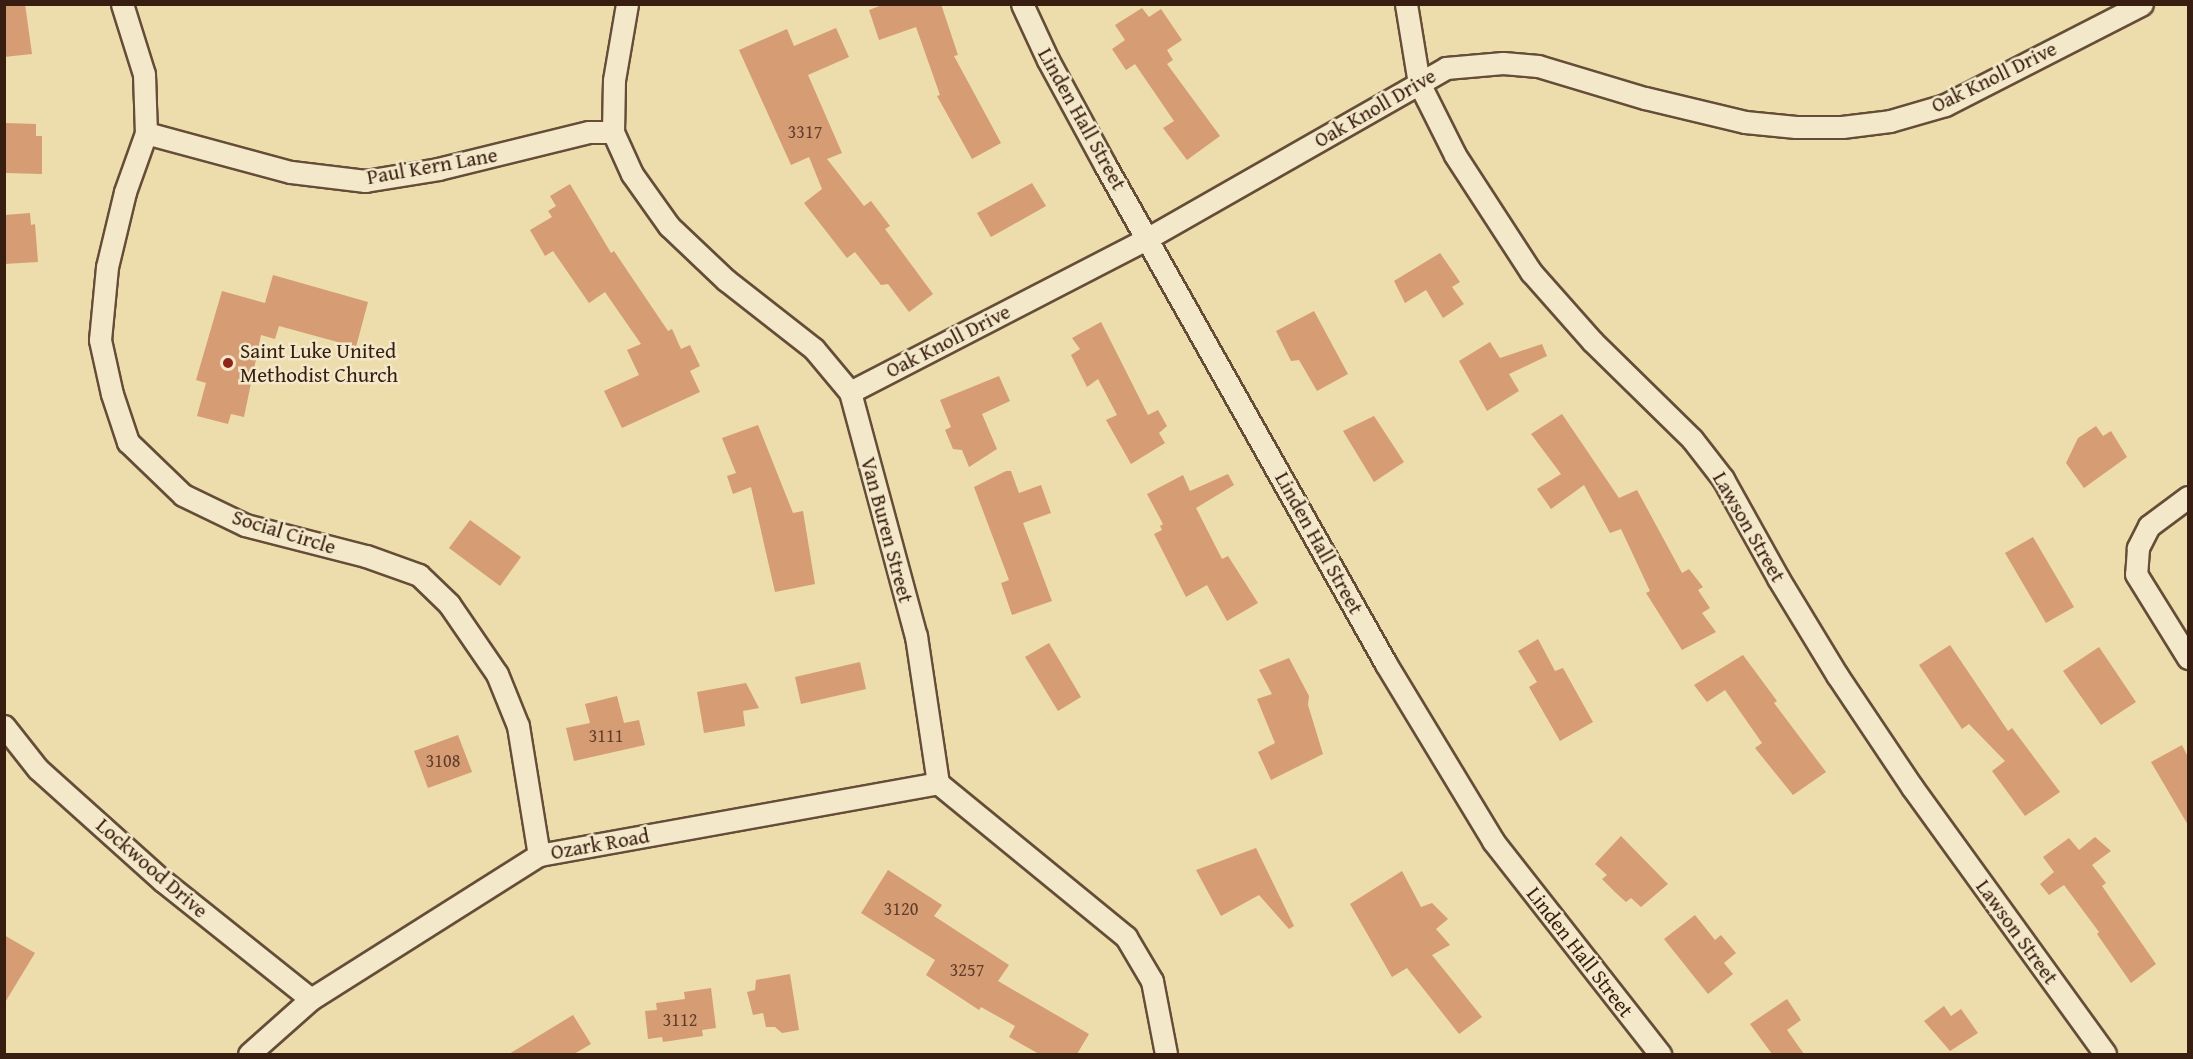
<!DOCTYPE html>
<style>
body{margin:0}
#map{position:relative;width:2193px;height:1059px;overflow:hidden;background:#eddcac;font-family:"Gentium Book Plus",serif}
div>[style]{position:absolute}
.building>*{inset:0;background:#d69c74}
.roads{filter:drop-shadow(2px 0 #654d38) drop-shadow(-2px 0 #654d38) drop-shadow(0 2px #654d38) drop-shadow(0 -2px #654d38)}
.minor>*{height:21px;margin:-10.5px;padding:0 10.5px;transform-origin:10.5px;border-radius:10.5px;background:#f3e8c9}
.dots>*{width:16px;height:16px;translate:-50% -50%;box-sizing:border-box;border:3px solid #f3e8c9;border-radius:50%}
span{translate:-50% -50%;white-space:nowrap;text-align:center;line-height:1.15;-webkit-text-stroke:5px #f3e8c9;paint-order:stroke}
.number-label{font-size:18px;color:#603d2a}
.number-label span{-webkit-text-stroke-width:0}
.street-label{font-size:21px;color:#381d11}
.poi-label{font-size:21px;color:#381d11}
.left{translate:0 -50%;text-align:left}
.frame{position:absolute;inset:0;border:6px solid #381d11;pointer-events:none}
</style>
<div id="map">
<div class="building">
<i style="clip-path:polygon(4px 4px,25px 4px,32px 54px,4px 57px)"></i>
<i style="clip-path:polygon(885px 4px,941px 4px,958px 55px,954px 56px,1001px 143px,972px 159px,937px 96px,940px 95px,916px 27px,879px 40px,869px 10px)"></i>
<i style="clip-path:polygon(1142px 8px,1149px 17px,1161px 9px,1182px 40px,1167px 50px,1173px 60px,1167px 64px,1220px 136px,1187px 160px,1163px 128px,1174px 121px,1135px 64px,1126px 70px,1112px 49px,1125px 40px,1115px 25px)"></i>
<i style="clip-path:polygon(836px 28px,849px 57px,808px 75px,842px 153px,827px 159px,864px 206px,871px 201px,890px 226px,885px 229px,933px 294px,909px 312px,888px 284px,881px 285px,855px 252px,847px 258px,804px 203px,822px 189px,809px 157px,791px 165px,739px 50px,787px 29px,794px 46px)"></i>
<i style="clip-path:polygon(5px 123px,36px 124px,36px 136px,42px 136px,42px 174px,5px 173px)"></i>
<i style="clip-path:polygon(1032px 183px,1046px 206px,991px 237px,977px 213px)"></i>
<i style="clip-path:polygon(570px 184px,611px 253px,614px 251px,668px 331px,672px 329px,681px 349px,690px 345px,700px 366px,690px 371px,700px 392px,622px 428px,604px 391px,639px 375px,627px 350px,641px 344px,605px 292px,589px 303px,553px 251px,545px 256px,530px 230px,552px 217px,548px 211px,556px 206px,550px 196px)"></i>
<i style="clip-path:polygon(30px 213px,31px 225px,35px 224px,38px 262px,4px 264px,4px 215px)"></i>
<i style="clip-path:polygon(1440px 253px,1460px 282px,1452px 287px,1464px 304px,1443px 318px,1426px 290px,1405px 303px,1394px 281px)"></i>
<i style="clip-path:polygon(273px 275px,368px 302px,356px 347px,279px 326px,275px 339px,261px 335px,244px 417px,231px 414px,228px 424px,197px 416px,206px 383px,196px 380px,222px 291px,265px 303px)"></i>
<i style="clip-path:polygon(1314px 311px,1348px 374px,1317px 391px,1299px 360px,1291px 361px,1276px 331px)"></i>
<i style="clip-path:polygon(1101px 322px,1148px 415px,1158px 410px,1167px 426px,1159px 433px,1165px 443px,1131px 464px,1106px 420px,1117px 415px,1098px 379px,1087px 387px,1071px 355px,1080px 349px,1072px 338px)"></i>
<i style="clip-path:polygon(1490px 342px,1500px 358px,1542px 344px,1547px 356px,1509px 374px,1519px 391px,1487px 411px,1459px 361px)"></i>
<i style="clip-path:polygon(999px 376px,1010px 401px,982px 414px,997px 449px,969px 467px,962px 450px,953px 449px,945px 430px,951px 427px,940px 400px)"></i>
<i style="clip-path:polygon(1562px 414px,1619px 498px,1637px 490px,1682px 573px,1689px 569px,1703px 587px,1698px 590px,1710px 608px,1702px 613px,1716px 632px,1682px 650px,1646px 593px,1650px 591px,1621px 529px,1610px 533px,1584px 485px,1551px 509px,1537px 489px,1561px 474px,1531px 434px)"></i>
<i style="clip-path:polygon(1374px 416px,1404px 462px,1374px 482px,1343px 431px)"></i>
<i style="clip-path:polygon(758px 425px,793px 513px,803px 511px,815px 584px,775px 592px,751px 487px,733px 494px,727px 476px,736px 473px,722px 438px)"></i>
<i style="clip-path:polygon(2096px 426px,2103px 436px,2111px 431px,2127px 457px,2084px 488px,2066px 463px,2078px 438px)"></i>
<i style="clip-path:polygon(1006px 471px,1011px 471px,1019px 493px,1041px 485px,1051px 513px,1023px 523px,1052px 601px,1012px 615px,1001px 583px,1009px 580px,974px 487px)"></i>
<i style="clip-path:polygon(1228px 474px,1234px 485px,1196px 508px,1222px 559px,1228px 556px,1258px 603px,1227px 621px,1207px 585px,1186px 597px,1154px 534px,1162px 530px,1160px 526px,1163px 524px,1147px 494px,1183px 475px,1190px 491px)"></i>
<i style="clip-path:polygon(470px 520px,521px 557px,500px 586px,449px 548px)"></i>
<i style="clip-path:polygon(2033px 537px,2074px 607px,2046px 623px,2005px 553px)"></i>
<i style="clip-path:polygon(1538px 639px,1555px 671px,1563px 668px,1593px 722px,1560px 741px,1529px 687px,1537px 682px,1518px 651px)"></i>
<i style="clip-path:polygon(1049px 643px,1081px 697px,1058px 711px,1025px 657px)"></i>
<i style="clip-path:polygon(1950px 645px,2008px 731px,2012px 728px,2060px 792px,2025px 816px,1992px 771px,2005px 761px,1969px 724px,1962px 729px,1919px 665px)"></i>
<i style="clip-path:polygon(2099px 647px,2136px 702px,2101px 725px,2063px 671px)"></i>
<i style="clip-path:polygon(1743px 655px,1777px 701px,1774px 703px,1826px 772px,1793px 795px,1755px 748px,1762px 743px,1725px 690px,1707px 702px,1694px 685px)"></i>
<i style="clip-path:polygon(1289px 658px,1309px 696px,1308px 705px,1323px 754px,1271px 780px,1258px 752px,1275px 743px,1257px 699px,1272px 694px,1259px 670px)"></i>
<i style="clip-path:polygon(860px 662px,866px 689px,801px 704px,795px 677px)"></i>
<i style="clip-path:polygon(746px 683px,759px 708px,743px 711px,745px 726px,704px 733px,697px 692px)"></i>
<i style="clip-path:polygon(617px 696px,624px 723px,639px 720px,645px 745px,574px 761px,566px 728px,590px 723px,585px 704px)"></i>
<i style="clip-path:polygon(458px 735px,472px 772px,428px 788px,414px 751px)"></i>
<i style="clip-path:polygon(2182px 745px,2188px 757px,2188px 825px,2151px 762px)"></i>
<i style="clip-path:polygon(1621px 836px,1668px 884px,1641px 907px,1631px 898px,1626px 902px,1616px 893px,1602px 879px,1607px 875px,1595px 864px)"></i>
<i style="clip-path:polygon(2095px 837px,2111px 851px,2092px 865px,2106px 883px,2102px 886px,2156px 964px,2131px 983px,2097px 934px,2099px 932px,2064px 885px,2049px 895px,2040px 884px,2054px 872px,2043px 857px,2069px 838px,2079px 850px)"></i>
<i style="clip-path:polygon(1256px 848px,1294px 926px,1289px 929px,1259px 895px,1221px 916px,1196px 870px)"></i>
<i style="clip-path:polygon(888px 870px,942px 905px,934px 916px,1009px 965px,998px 981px,1089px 1034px,1077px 1054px,1039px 1054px,1009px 1037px,1015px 1026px,981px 1007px,979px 1010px,926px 975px,935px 960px,861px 913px)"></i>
<i style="clip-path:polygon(1402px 871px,1421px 907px,1432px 903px,1448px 919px,1436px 929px,1450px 945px,1432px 955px,1482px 1017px,1459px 1034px,1407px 968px,1392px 977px,1350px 904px)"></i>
<i style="clip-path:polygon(1695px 915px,1715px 940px,1721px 935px,1736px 953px,1724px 963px,1733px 974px,1708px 994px,1664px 939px)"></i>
<i style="clip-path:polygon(4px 935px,35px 953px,4px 1004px)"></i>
<i style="clip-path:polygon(790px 974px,799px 1030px,782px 1033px,775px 1027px,766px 1027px,763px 1013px,753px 1015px,747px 992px,755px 990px,756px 980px)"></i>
<i style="clip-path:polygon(711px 988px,716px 1028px,702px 1030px,703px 1036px,663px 1042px,662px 1037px,648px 1039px,645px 1011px,657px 1010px,656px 1003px,685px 999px,684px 992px)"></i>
<i style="clip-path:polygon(1787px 999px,1801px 1020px,1787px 1030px,1804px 1054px,1772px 1054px,1750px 1024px)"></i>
<i style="clip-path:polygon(1944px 1006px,1951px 1016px,1961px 1009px,1978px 1033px,1950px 1051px,1924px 1021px)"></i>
<i style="clip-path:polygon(573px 1015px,591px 1044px,574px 1054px,509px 1054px)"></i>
</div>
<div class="roads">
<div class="minor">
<i style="left:122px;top:4px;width:73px;rotate:72.6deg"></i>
<i style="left:144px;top:74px;width:59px;rotate:88.1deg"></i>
<i style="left:146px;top:133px;width:63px;rotate:109.6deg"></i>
<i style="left:125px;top:192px;width:77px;rotate:103.5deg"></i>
<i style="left:107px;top:267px;width:73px;rotate:95.5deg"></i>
<i style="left:100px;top:340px;width:55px;rotate:77.5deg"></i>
<i style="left:112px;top:394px;width:51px;rotate:71.6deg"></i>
<i style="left:128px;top:442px;width:76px;rotate:43.9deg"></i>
<i style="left:183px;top:495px;width:69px;rotate:25.8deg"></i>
<i style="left:245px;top:525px;width:125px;rotate:14.4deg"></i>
<i style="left:366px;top:556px;width:56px;rotate:19.7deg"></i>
<i style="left:419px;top:575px;width:42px;rotate:44deg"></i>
<i style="left:449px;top:604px;width:85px;rotate:55.6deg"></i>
<i style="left:497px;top:674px;width:56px;rotate:68deg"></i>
<i style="left:518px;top:726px;width:131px;rotate:80.8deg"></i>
<i style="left:627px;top:4px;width:77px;rotate:99.7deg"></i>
<i style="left:614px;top:80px;width:52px;rotate:91.1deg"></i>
<i style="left:613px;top:132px;width:46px;rotate:65.7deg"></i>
<i style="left:632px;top:174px;width:64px;rotate:54.6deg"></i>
<i style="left:669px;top:226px;width:79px;rotate:43.5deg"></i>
<i style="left:726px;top:280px;width:112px;rotate:38.1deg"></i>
<i style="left:814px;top:349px;width:56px;rotate:50.1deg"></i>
<i style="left:850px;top:392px;width:253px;rotate:74.9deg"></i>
<i style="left:916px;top:636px;width:149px;rotate:81.5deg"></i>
<i style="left:938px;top:783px;width:243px;rotate:39.3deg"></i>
<i style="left:1126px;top:937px;width:51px;rotate:59.4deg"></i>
<i style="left:1152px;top:981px;width:74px;rotate:79.1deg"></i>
<i style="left:1022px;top:4px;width:62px;rotate:65.1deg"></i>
<i style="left:1048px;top:60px;width:119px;rotate:61.5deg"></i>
<i style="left:1105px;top:165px;width:573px;rotate:60.61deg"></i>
<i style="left:1386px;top:664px;width:207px;rotate:58.8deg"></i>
<i style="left:1493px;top:841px;width:271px;rotate:51.9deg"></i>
<i style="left:1406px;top:4px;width:80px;rotate:80.7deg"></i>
<i style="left:1419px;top:83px;width:80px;rotate:63.4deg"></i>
<i style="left:1455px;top:155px;width:140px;rotate:57deg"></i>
<i style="left:1531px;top:272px;width:92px;rotate:48.5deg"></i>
<i style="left:1592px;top:341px;width:140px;rotate:44.4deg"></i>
<i style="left:1692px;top:439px;width:51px;rotate:52.2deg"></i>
<i style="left:1723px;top:479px;width:113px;rotate:60.9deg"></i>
<i style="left:1778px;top:578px;width:114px;rotate:58.7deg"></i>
<i style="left:1837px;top:675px;width:135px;rotate:56.2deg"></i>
<i style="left:1912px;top:787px;width:329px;rotate:54.1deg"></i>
<i style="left:146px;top:133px;width:150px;rotate:15.1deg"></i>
<i style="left:291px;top:172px;width:75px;rotate:6.9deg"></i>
<i style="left:365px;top:181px;width:74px;rotate:-9.3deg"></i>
<i style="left:438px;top:169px;width:155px;rotate:-13.8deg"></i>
<i style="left:589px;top:132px;width:24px"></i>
<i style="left:850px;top:392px;width:335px;rotate:-27.3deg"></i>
<i style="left:1148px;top:238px;width:343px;rotate:-29.7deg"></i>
<i style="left:1446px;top:68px;width:57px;rotate:-5deg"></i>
<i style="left:1503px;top:63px;width:35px;rotate:5deg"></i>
<i style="left:1538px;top:66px;width:112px;rotate:16.7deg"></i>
<i style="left:1645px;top:98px;width:103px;rotate:13.5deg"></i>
<i style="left:1745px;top:122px;width:51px;rotate:5.6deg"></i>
<i style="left:1796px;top:127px;width:46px"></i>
<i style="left:1842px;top:127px;width:48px;rotate:-7.1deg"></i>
<i style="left:1890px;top:121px;width:57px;rotate:-16.2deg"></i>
<i style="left:1945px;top:105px;width:221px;rotate:-27.1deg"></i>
<i style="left:2188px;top:497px;width:49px;rotate:143.4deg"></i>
<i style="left:2149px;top:526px;width:25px;rotate:117deg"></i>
<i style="left:2138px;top:548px;width:26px;rotate:94deg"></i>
<i style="left:2136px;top:574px;width:99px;rotate:58.2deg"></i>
<i style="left:4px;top:726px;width:55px;rotate:51.7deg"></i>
<i style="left:38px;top:769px;width:168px;rotate:41.9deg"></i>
<i style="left:163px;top:881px;width:189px;rotate:38.6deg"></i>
<i style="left:249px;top:1054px;width:83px;rotate:-41.6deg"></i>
<i style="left:311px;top:999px;width:270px;rotate:-32.3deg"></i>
<i style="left:539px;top:855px;width:405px;rotate:-10.2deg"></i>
</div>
</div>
<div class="dots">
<i style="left:228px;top:363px;background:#8f2418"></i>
</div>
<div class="number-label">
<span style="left:805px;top:132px">3317</span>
<span style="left:606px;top:736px">3111</span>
<span style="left:443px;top:761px">3108</span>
<span style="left:901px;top:909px">3120</span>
<span style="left:967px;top:970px">3257</span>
<span style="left:680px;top:1020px">3112</span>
</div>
<div class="street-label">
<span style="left:1994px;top:77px;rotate:-26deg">Oak Knoll Drive</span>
<span style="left:1375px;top:108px;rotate:-30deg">Oak Knoll Drive</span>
<span style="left:1082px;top:119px;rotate:61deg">Linden Hall Street</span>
<span style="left:432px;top:166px;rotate:-10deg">Paul Kern Lane</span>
<span style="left:948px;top:341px;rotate:-27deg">Oak Knoll Drive</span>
<span style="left:1749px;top:527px;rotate:60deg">Lawson Street</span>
<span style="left:887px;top:530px;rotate:75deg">Van Buren Street</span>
<span style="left:284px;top:532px;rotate:17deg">Social Circle</span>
<span style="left:1319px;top:543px;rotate:61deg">Linden Hall Street</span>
<span style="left:600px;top:844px;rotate:-10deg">Ozark Road</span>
<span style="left:152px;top:868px;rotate:41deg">Lockwood Drive</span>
<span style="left:2017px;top:932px;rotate:54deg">Lawson Street</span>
<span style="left:1580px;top:952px;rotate:52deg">Linden Hall Street</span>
</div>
<div class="poi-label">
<span class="left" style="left:240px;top:363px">Saint Luke United<br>Methodist Church</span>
</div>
<div class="frame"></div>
</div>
